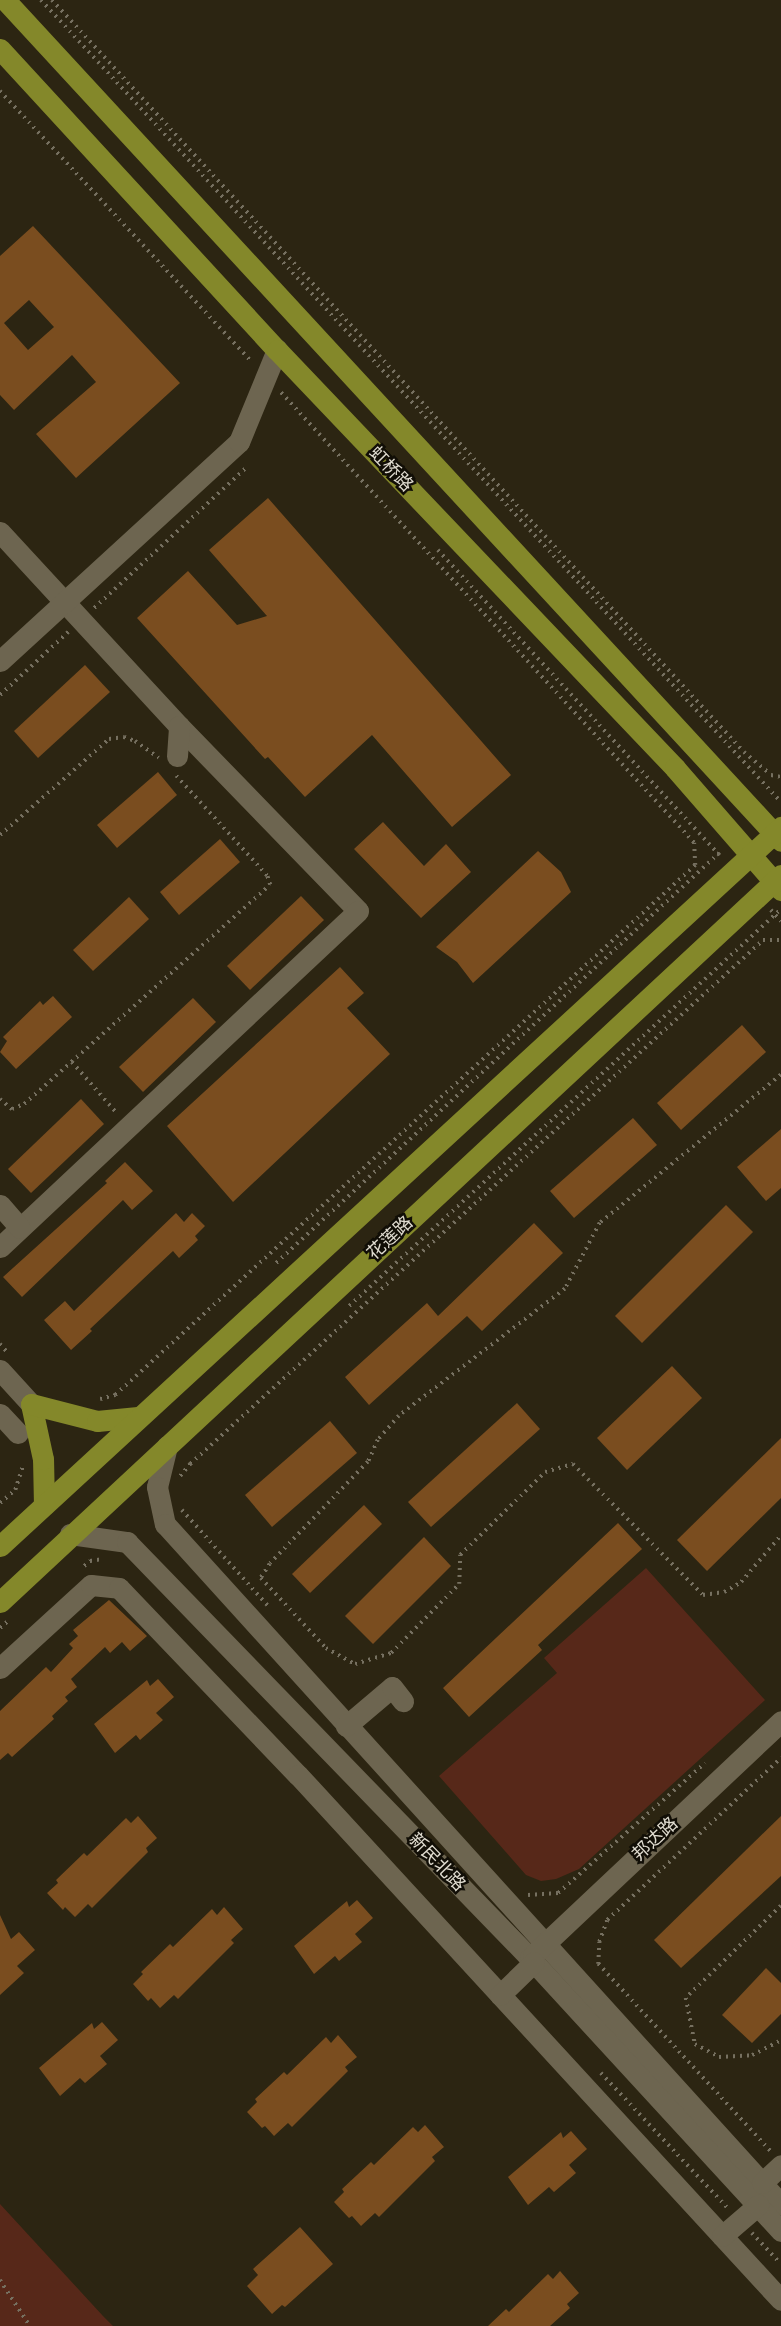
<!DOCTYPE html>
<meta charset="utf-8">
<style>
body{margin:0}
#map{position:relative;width:781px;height:2326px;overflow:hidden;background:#2c2512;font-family:"Asap Condensed","Noto Sans SC",sans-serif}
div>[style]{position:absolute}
.green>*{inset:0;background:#572819}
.building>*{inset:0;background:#7a4d1f}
.path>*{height:3.5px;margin-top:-1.75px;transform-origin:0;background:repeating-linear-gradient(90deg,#767060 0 2px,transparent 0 7px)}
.minor>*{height:21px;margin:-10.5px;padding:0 10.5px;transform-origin:10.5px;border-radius:10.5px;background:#6d6550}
.major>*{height:21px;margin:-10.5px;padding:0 10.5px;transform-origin:10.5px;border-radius:10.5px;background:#84882a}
span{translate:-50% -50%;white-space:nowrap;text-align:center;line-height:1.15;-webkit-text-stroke:5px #110e06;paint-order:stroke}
.street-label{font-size:18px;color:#e0dcd0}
</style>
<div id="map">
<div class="green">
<i style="clip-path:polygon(646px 1568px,765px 1700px,579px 1869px,556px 1879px,541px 1881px,526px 1875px,439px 1776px,557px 1673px,544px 1658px)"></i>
<i style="clip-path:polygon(0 2204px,103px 2316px,113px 2326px,0 2326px)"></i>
</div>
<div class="building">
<i style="clip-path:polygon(evenodd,33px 226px,180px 383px,76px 478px,36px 434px,96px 382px,72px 355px,14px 410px,0 395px,0 256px,33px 226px,29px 300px,54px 327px,28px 350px,4px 323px,29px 300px)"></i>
<i style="clip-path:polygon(268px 498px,511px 775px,452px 827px,372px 735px,305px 797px,268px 757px,265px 759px,137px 618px,188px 571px,237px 625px,267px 616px,209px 550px)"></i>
<i style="clip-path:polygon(85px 665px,110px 692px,38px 758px,14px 731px)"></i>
<i style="clip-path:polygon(158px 772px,177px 795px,117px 848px,97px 825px)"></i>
<i style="clip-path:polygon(383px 822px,424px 866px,446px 844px,471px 872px,421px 918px,354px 849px)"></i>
<i style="clip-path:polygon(220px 839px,240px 862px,179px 915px,160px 892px)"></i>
<i style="clip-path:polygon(538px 851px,561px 872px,571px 892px,473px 983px,457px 962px,436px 947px)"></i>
<i style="clip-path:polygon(301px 896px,324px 920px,250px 990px,227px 966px)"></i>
<i style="clip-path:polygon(129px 897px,149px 919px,93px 971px,73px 950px)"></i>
<i style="clip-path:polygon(340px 967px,364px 993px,347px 1008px,390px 1054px,233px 1202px,167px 1126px)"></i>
<i style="clip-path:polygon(53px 996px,72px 1017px,16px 1069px,0 1052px,7px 1041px,3px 1037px,40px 1001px,43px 1005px)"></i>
<i style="clip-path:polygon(193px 998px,216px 1022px,143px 1092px,119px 1067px)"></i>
<i style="clip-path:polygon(742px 1025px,766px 1052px,681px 1130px,657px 1103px)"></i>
<i style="clip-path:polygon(81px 1099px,104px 1124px,31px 1193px,8px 1169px)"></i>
<i style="clip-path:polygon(633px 1118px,657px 1145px,574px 1218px,550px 1191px)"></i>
<i style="clip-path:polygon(781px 1129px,781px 1188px,766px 1201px,737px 1167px)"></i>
<i style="clip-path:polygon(125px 1162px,153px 1191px,132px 1210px,123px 1200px,22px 1297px,3px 1277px,107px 1183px,105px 1181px)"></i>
<i style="clip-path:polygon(726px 1205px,753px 1232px,642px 1343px,615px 1316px)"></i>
<i style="clip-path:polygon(176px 1213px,184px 1222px,192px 1213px,205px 1226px,195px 1236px,198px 1240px,179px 1258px,173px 1251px,90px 1329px,92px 1331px,71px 1350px,44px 1320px,65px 1301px,74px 1311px)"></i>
<i style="clip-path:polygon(534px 1223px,563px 1253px,482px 1331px,467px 1316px,369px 1405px,345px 1377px,427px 1303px,438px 1316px)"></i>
<i style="clip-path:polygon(672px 1366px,702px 1398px,627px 1470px,597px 1438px)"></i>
<i style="clip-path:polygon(517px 1403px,540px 1429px,431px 1527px,408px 1502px)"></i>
<i style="clip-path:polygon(330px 1421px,357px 1453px,272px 1527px,245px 1495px)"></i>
<i style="clip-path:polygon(781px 1438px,781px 1498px,707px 1571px,677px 1540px)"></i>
<i style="clip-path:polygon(364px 1505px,382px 1524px,310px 1593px,292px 1574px)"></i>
<i style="clip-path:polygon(618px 1523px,642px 1549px,538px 1645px,542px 1650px,469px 1717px,443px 1688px)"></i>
<i style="clip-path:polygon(424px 1537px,451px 1566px,373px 1644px,345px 1616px)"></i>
<i style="clip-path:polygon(109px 1600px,147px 1636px,130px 1651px,122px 1642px,110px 1653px,105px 1647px,71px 1679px,77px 1687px,65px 1697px,68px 1701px,52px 1716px,54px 1719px,12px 1757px,8px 1753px,0 1760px,0 1711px,46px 1667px,51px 1672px,73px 1648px,69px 1644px,78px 1636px,73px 1630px)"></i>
<i style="clip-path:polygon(158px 1679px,174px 1697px,156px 1713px,163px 1720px,140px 1740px,136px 1735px,115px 1753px,94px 1724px,147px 1680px,150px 1686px)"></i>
<i style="clip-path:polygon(138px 1816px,157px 1838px,146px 1848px,148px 1852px,92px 1908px,88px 1904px,75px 1917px,65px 1907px,63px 1910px,47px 1893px,58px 1883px,56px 1880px,84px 1853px,87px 1856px,126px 1818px,131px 1823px)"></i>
<i style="clip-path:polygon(781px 1816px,781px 1876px,681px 1968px,654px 1940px)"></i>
<i style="clip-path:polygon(357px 1900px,373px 1918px,355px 1934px,362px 1942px,339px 1961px,335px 1956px,314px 1974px,294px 1946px,347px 1901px,349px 1907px)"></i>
<i style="clip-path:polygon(224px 1907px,243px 1929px,231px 1940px,234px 1943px,178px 1999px,174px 1995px,160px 2008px,151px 1998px,148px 2001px,133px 1984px,143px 1974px,141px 1972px,170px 1944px,173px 1947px,212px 1909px,217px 1915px)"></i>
<i style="clip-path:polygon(0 1915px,11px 1939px,19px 1932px,35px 1950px,17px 1966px,24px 1973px,0 1995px)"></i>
<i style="clip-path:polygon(766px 1968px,781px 1983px,781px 2014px,752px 2043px,722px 2015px)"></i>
<i style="clip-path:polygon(102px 2022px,118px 2040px,100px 2056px,107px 2064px,85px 2083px,80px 2078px,60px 2096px,39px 2068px,92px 2023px,94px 2029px)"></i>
<i style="clip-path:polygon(338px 2035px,357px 2057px,345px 2067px,348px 2071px,292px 2127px,288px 2123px,274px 2136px,265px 2126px,262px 2128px,247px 2112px,257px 2102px,255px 2099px,284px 2072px,287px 2075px,326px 2037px,331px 2043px)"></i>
<i style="clip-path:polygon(425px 2125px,444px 2147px,432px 2157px,435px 2161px,379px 2217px,375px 2213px,361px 2226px,352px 2216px,349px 2218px,334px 2202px,344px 2192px,342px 2189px,371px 2162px,374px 2165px,413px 2127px,418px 2132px)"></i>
<i style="clip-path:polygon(571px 2131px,587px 2149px,569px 2165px,576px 2173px,554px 2192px,549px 2187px,528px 2205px,508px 2177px,561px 2132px,563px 2138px)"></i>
<i style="clip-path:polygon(300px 2227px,333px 2264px,285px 2307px,282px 2305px,272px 2314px,247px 2286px,258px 2275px,253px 2269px)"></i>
<i style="clip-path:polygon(560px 2271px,579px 2293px,567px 2304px,570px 2308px,550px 2326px,488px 2326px,506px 2309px,509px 2312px,548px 2274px,553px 2279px)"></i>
</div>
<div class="path">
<i style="left:41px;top:0;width:1091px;rotate:47.3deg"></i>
<i style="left:52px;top:0;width:1022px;rotate:47.38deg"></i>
<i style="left:744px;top:752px;width:35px;rotate:40deg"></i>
<i style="left:771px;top:775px;width:10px;rotate:11deg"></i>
<i style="left:0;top:91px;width:370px;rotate:47.1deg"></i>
<i style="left:438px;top:550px;width:416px;rotate:47.3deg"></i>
<i style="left:94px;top:608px;width:208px;rotate:-42.7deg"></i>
<i style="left:0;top:695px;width:93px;rotate:-42.8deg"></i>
<i style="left:0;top:835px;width:145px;rotate:-41.4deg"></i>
<i style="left:109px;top:739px;width:15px;rotate:-8deg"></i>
<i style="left:124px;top:737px;width:12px;rotate:20deg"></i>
<i style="left:135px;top:741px;width:29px;rotate:35deg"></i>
<i style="left:771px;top:910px;width:15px;rotate:48deg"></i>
<i style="left:72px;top:1062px;width:67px;rotate:48.7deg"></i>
<i style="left:781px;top:1075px;width:234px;rotate:140.7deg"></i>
<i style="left:600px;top:1223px;width:75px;rotate:117.9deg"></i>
<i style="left:565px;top:1289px;width:209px;rotate:142.6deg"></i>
<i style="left:399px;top:1416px;width:32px;rotate:131deg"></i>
<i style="left:378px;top:1440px;width:24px;rotate:114deg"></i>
<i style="left:368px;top:1462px;width:141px;rotate:133.9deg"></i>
<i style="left:270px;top:1564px;width:17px;rotate:123deg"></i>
<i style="left:261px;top:1578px;width:96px;rotate:47.1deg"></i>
<i style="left:326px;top:1648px;width:33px;rotate:29deg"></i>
<i style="left:355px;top:1664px;width:38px;rotate:-17deg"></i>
<i style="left:391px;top:1653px;width:97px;rotate:-45.4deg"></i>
<i style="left:459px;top:1584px;width:29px;rotate:-88deg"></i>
<i style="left:460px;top:1555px;width:119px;rotate:-44.3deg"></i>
<i style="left:545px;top:1472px;width:29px;rotate:-16deg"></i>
<i style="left:573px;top:1464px;width:185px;rotate:45.2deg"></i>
<i style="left:703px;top:1595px;width:21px;rotate:-8deg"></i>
<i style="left:724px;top:1592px;width:20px;rotate:-30deg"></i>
<i style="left:741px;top:1582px;width:62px;rotate:-49.6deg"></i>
<i style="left:0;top:1099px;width:16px;rotate:40deg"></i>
<i style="left:12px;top:1109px;width:13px;rotate:-23deg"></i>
<i style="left:24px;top:1104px;width:329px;rotate:-41.7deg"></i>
<i style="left:270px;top:885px;width:9px;rotate:-108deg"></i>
<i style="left:267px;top:876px;width:135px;rotate:-132.3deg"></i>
<i style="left:276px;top:1263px;width:605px;rotate:-42.79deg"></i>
<i style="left:349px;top:1306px;width:587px;rotate:-42.58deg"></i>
<i style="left:0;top:1344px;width:12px;rotate:48deg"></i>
<i style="left:100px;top:1399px;width:16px;rotate:-15deg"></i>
<i style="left:115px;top:1395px;width:786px;rotate:-42.42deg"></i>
<i style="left:695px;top:865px;width:22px;rotate:-93deg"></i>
<i style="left:694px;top:843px;width:611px;rotate:-132.55deg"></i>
<i style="left:180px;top:1476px;width:16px;rotate:-50deg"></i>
<i style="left:190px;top:1464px;width:776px;rotate:-42.44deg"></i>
<i style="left:763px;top:940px;width:18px"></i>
<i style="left:0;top:1503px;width:20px;rotate:-41deg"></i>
<i style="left:15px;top:1490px;width:26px;rotate:-72deg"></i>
<i style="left:182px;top:1510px;width:132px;rotate:48.1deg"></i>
<i style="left:84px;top:1566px;width:8px;rotate:-40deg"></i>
<i style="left:90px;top:1561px;width:12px;rotate:-9deg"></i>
<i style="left:0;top:1628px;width:12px;rotate:-42deg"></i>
<i style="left:528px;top:1895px;width:30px;rotate:-4deg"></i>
<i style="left:558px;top:1893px;width:196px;rotate:-41.5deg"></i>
<i style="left:781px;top:1906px;width:132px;rotate:135.9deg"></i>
<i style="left:686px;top:1998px;width:47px;rotate:78.9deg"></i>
<i style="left:695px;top:2044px;width:27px;rotate:28deg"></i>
<i style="left:719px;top:2057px;width:33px;rotate:-3deg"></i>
<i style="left:752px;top:2055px;width:33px;rotate:-27deg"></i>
<i style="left:601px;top:2073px;width:184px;rotate:46.8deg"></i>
<i style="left:770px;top:2151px;width:254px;rotate:-132.6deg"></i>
<i style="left:598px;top:1964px;width:22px;rotate:-87deg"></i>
<i style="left:599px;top:1942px;width:23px;rotate:-70deg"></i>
<i style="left:607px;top:1920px;width:238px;rotate:-43deg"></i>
<i style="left:752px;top:2233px;width:42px;rotate:46.9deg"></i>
<i style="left:0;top:2280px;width:55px;rotate:56.9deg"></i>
</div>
<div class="minor">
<i style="left:0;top:532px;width:264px;rotate:47.3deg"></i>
<i style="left:179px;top:726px;width:257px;rotate:45.9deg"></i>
<i style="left:358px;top:911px;width:491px;rotate:136.8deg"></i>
<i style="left:0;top:661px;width:324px;rotate:-42.5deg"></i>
<i style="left:239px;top:442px;width:100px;rotate:-67.6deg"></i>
<i style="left:177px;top:756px;width:30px;rotate:-86deg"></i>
<i style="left:0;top:1205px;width:30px;rotate:49deg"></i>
<i style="left:0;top:1370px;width:46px;rotate:47.6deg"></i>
<i style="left:0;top:1414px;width:26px;rotate:47deg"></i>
<i style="left:167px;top:1446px;width:42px;rotate:103.7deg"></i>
<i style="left:157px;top:1487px;width:38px;rotate:78deg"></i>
<i style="left:165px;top:1524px;width:918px;rotate:47.83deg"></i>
<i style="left:70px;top:1534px;width:58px;rotate:8deg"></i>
<i style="left:127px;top:1542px;width:579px;rotate:45.91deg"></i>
<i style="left:530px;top:1958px;width:371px;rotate:47.4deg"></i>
<i style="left:0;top:1668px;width:123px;rotate:-42.4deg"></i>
<i style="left:91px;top:1585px;width:28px;rotate:6deg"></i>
<i style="left:119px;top:1588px;width:259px;rotate:46.3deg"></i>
<i style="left:298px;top:1775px;width:713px;rotate:47.39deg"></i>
<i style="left:346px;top:1726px;width:60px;rotate:-40.3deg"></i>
<i style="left:392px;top:1687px;width:18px;rotate:52deg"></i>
<i style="left:533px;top:1955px;width:341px;rotate:-43.3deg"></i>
<i style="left:500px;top:1995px;width:47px;rotate:-44.1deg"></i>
<i style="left:762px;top:2183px;width:26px;rotate:-43deg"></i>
<i style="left:722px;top:2236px;width:48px;rotate:-40.7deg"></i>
</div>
<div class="major">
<i style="left:5px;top:0;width:1144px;rotate:47.3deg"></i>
<i style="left:0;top:49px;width:409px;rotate:47.4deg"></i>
<i style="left:277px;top:350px;width:577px;rotate:46.4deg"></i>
<i style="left:675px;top:768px;width:162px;rotate:49deg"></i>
<i style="left:44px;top:1505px;width:46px;rotate:-91.2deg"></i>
<i style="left:43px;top:1459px;width:56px;rotate:-102.3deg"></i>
<i style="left:31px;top:1404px;width:68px;rotate:14.4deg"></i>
<i style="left:97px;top:1421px;width:41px;rotate:-5.6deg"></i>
<i style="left:0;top:1546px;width:1062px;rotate:-42.63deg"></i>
<i style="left:0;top:1602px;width:1067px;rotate:-42.95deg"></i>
</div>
<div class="street-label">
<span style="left:391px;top:469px;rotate:46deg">虹桥路</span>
<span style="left:390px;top:1238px;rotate:-43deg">花莲路</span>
<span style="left:655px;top:1839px;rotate:-43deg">邦达路</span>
<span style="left:437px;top:1862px;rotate:46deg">新民北路</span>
</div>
</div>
